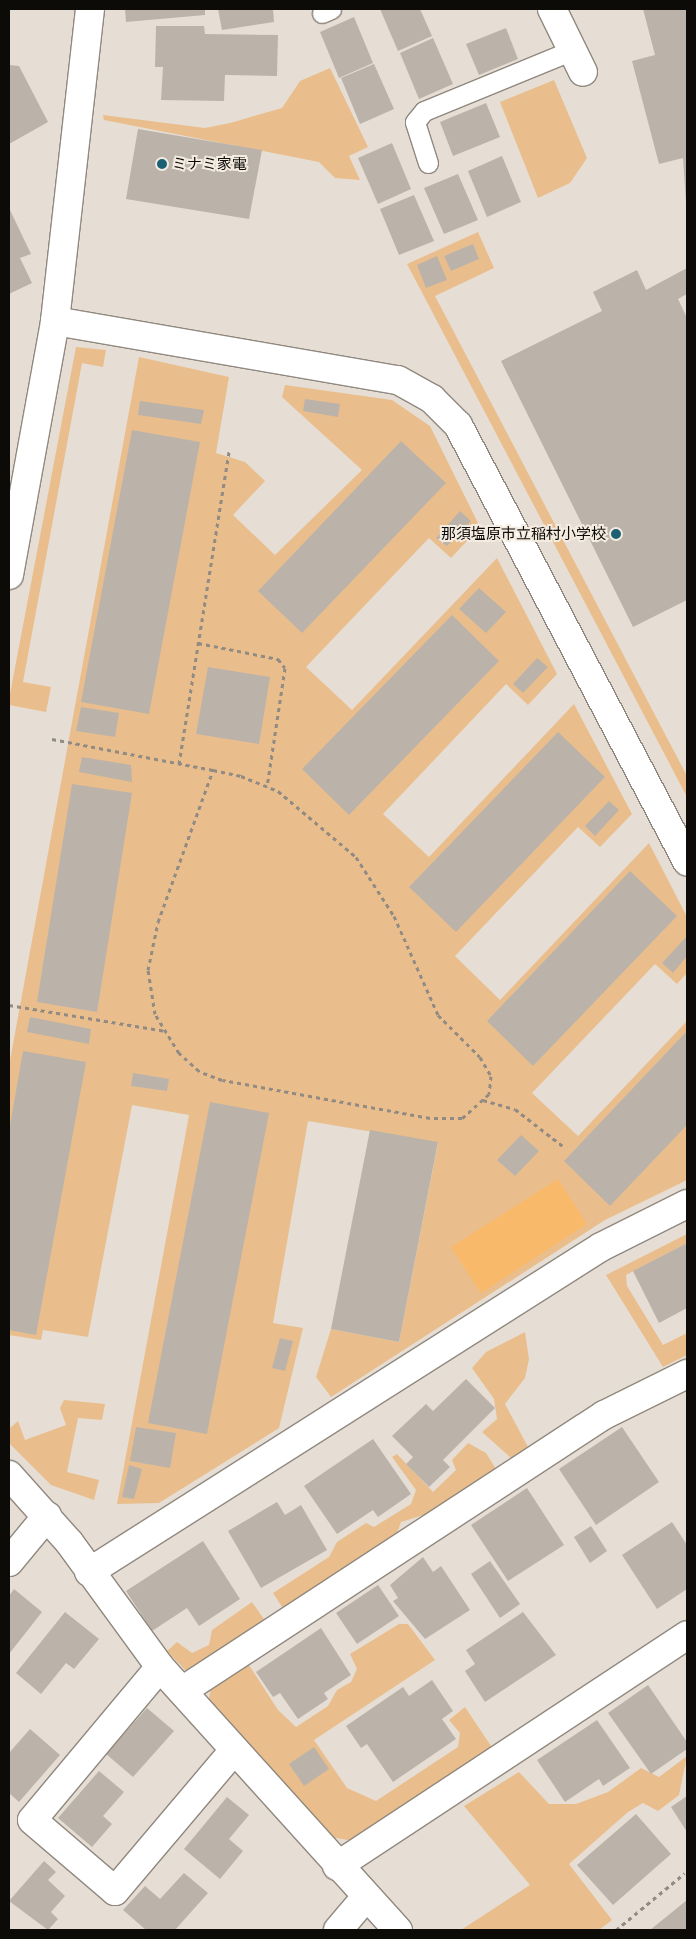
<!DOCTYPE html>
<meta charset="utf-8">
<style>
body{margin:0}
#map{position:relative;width:696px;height:1939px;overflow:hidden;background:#e6ded4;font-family:Mulish,"Noto Sans JP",sans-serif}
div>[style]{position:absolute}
.green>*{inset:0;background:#e9be8c}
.water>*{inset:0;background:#f9b96a}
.building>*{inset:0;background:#bbb3aa}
.path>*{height:3px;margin-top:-1.5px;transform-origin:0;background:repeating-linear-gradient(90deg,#918b84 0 4px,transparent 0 8px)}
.roads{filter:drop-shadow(1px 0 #90887f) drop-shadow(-1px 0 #90887f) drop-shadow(0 1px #90887f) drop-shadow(0 -1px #90887f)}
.service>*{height:19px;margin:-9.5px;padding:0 9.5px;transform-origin:9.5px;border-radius:9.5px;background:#fff}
.minor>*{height:28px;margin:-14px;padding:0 14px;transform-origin:14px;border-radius:14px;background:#fff}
.dots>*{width:14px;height:14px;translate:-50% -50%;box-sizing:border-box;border:2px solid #f4ebe1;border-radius:50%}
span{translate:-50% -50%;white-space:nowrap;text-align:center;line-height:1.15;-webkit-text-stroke:4px #f4ebe1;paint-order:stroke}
.poi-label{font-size:15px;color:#0d0b08}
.left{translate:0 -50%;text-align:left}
.right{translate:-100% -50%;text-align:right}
.frame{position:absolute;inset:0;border:10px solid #0d0b08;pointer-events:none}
</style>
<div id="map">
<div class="green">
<i style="clip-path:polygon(330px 68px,368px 147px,349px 156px,360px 180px,335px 178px,319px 162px,104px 120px,103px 115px,205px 128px,230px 123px,282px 108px,300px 81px)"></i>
<i style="clip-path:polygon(554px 80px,587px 158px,570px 183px,538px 198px,500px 102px)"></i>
<i style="clip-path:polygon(478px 232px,494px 268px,435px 296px,687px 776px,687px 797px,407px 264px)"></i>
<i style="clip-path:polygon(76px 347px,106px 350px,103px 367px,82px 363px,23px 682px,51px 687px,46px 712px,9px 705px,9px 699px)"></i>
<i style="clip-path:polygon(139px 357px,229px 377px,216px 453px,245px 462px,265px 481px,233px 515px,275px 555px,362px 470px,282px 397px,285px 385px,392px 400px,430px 426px,480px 527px,451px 558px,429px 538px,306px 667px,352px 710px,497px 558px,557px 674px,528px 705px,506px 684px,383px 814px,429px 857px,574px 704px,632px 814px,600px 847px,578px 827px,455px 956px,500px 1000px,649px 843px,687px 917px,687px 973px,677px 984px,655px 964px,532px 1093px,578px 1136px,687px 1021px,687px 1180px,605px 1220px,331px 1397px,316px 1377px,331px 1329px,399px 1342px,438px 1143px,308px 1121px,273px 1323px,303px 1328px,279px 1428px,159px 1503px,117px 1504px,189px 1115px,132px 1105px,88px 1337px,43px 1330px,41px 1340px,9px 1335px,9px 1066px)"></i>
<i style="clip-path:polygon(687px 1234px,687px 1243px,626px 1275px,627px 1286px,663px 1345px,687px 1333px,687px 1355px,663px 1367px,606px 1275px)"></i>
<i style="clip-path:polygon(525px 1332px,529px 1359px,525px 1378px,505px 1404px,528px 1447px,511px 1458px,482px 1432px,497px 1419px,494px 1399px,472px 1368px,486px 1352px)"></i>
<i style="clip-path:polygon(64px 1400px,105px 1404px,102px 1420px,78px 1418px,67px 1472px,99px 1480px,94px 1500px,51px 1485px,9px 1443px,9px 1429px,18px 1421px,25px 1440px,66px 1425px,60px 1408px)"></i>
<i style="clip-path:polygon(468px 1443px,486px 1453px,496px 1469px,430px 1513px,401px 1522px,396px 1536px,284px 1610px,273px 1593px,329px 1557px,337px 1542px,366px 1523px,374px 1527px,411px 1504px,416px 1490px,392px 1457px,397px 1454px,433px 1492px,456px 1470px,452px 1460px)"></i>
<i style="clip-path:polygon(252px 1602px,266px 1622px,201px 1665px,185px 1670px,167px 1651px,177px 1642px,192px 1653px,209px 1645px,212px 1630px)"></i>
<i style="clip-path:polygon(399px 1624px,408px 1624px,435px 1660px,314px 1740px,347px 1788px,376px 1801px,458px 1747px,460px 1733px,449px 1720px,465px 1707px,493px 1749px,353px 1841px,331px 1837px,208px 1703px,212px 1684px,247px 1662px,278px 1710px,296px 1727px,328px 1706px,337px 1690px,351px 1682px,357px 1669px,350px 1654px)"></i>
<i style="clip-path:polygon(687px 1756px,679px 1795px,658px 1811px,643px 1803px,628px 1812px,569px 1864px,612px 1920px,599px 1930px,461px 1930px,530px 1885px,464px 1806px,519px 1772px,549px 1804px,576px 1804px,608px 1792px,641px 1768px,659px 1777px)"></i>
</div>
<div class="water">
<i style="clip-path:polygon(558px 1179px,587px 1224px,481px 1293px,451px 1247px)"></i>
</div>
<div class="building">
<i style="clip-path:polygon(125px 9px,205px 9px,205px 15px,126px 22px)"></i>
<i style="clip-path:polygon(218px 9px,273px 9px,274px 22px,222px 30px)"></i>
<i style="clip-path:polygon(380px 9px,420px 9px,432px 36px,398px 51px)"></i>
<i style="clip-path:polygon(643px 9px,687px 9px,687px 218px,683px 158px,659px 164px,632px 61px,655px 55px)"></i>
<i style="clip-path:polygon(354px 17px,373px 63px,339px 78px,320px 32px)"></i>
<i style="clip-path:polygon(156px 26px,204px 26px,205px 34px,278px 35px,277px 76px,225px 75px,224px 101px,161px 100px,163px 67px,155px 67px)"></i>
<i style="clip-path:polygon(506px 28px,518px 59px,479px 75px,466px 44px)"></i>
<i style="clip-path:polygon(433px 38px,453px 84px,419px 99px,400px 53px)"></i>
<i style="clip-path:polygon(374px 64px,394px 109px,360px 124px,341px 78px)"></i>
<i style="clip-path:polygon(9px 65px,19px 66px,48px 122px,9px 144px)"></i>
<i style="clip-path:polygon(486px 103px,500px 137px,453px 156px,440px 122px)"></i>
<i style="clip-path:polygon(138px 129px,262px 150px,249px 219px,126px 199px)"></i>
<i style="clip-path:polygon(392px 143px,411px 189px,378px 204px,358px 158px)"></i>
<i style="clip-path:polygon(502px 156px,521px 202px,487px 217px,468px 171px)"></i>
<i style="clip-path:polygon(458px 174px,478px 220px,444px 234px,424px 188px)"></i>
<i style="clip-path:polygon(414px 195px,434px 241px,399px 255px,380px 209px)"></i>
<i style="clip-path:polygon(9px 208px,31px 254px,20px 258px,32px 283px,9px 294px)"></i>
<i style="clip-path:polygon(473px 244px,479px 259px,451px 271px,444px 256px)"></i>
<i style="clip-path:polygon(437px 256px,447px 280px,426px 288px,417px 265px)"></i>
<i style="clip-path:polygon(687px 268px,687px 294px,678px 299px,687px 318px,687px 600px,633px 627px,501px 361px,602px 311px,593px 292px,637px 270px,646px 290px)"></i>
<i style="clip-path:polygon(305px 399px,340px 404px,338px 417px,303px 411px)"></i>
<i style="clip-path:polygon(140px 401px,204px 410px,201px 424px,138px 415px)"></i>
<i style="clip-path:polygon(132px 430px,200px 442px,149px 714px,81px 702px)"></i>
<i style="clip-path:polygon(401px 441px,446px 483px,302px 633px,258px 591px)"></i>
<i style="clip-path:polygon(460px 511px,471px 521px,447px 546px,436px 538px)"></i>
<i style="clip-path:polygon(479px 588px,506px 612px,486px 633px,459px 609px)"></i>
<i style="clip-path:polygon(452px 615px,499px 661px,349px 815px,302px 769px)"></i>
<i style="clip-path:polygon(537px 658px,548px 667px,523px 693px,513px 684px)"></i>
<i style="clip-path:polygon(208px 667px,270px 677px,259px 744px,196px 734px)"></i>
<i style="clip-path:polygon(81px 707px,119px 713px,115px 737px,76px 731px)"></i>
<i style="clip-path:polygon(558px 732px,605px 777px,456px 932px,409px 887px)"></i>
<i style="clip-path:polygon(82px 757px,131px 765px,132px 782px,79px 772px)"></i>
<i style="clip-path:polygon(72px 784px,132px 793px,97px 1012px,37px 1002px)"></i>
<i style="clip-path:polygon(609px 801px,619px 810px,595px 836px,585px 826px)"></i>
<i style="clip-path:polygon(630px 871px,677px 916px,533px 1066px,487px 1021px)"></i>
<i style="clip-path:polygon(687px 936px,687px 956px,673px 973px,662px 963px)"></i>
<i style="clip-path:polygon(30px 1017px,91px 1029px,89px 1044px,27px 1032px)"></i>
<i style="clip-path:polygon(687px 1031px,687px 1125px,610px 1206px,564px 1161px)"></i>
<i style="clip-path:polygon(23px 1051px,86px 1062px,36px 1335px,9px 1330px,9px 1131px)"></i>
<i style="clip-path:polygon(133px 1073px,169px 1079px,167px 1091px,131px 1086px)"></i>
<i style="clip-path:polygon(210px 1102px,269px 1113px,207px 1434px,148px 1423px)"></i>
<i style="clip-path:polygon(370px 1130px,438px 1142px,399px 1342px,331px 1329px)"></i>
<i style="clip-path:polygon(521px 1135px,539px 1151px,515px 1176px,497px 1160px)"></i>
<i style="clip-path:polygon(687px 1243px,687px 1308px,659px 1323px,633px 1271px)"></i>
<i style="clip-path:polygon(280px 1338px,293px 1341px,285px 1371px,272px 1368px)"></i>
<i style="clip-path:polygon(466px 1379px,495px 1408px,443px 1460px,450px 1467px,429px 1487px,406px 1464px,413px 1457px,392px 1436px,426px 1404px,433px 1411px)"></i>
<i style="clip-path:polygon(136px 1427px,176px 1433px,170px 1468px,130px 1461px)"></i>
<i style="clip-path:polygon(622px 1427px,659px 1482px,596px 1525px,559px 1469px)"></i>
<i style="clip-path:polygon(373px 1439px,411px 1494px,378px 1517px,373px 1510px,337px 1534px,304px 1486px)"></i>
<i style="clip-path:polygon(129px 1465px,142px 1469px,134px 1499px,122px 1497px)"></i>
<i style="clip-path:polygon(527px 1488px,564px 1545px,508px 1581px,471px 1525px)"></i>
<i style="clip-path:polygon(277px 1502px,285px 1515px,301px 1505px,327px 1550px,261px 1588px,228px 1531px)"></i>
<i style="clip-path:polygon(672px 1522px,687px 1545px,687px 1589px,657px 1609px,622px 1555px)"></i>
<i style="clip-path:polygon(591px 1526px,607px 1551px,590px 1563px,574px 1537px)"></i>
<i style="clip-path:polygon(203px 1541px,240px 1599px,199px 1626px,187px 1608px,152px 1631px,126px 1591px)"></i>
<i style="clip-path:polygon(423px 1557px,433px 1572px,441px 1566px,470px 1610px,425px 1639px,393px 1601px,398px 1598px,390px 1585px)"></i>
<i style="clip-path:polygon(490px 1561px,520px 1604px,500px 1618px,471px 1574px)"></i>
<i style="clip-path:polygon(378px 1585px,399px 1616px,357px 1644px,336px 1613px)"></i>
<i style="clip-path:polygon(14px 1589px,42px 1612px,9px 1654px,9px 1596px)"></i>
<i style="clip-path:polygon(65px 1612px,99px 1639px,74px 1669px,66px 1663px,41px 1694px,16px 1673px)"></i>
<i style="clip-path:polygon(523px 1612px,556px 1655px,485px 1702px,465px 1671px,475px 1664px,466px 1650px)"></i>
<i style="clip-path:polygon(321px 1628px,351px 1675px,324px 1693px,328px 1699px,298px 1719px,280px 1693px,273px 1697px,256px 1672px)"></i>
<i style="clip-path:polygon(432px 1680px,453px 1711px,442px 1719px,456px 1739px,393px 1782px,367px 1744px,361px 1748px,346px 1726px,403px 1687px,409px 1696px)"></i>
<i style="clip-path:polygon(648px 1685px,687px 1742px,687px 1749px,651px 1774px,608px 1713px)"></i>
<i style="clip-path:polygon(147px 1708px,174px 1731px,133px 1777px,106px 1754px)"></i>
<i style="clip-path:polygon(597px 1720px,630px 1768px,603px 1786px,599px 1779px,565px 1802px,537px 1760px)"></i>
<i style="clip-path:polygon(30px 1729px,60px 1755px,19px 1802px,9px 1793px,9px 1753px)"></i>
<i style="clip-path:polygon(314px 1747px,329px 1769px,304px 1786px,289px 1764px)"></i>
<i style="clip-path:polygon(99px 1771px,124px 1792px,103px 1816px,112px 1824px,92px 1847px,58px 1818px)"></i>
<i style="clip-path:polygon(687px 1796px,687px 1832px,671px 1807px)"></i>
<i style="clip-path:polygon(227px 1797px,249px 1815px,229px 1839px,243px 1851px,220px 1879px,184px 1849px)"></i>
<i style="clip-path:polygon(636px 1814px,671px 1854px,613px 1905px,577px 1865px)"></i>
<i style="clip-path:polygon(44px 1861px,56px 1872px,48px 1880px,65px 1896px,51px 1912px,58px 1919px,48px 1930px,9px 1901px)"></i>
<i style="clip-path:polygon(184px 1873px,208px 1893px,175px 1930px,146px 1930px,123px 1910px,145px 1886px,160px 1899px)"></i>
<i style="clip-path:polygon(687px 1900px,687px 1930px,650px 1930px)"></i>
</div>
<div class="path">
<i style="left:198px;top:643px;width:82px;rotate:11.3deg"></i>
<i style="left:278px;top:659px;width:11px;rotate:52deg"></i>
<i style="left:285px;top:668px;width:120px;rotate:98.6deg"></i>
<i style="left:52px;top:739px;width:164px;rotate:10.9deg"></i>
<i style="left:213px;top:770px;width:29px;rotate:12deg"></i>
<i style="left:241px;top:776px;width:40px;rotate:22deg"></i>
<i style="left:278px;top:791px;width:102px;rotate:40.2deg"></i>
<i style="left:356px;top:857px;width:70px;rotate:57.2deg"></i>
<i style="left:394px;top:916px;width:108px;rotate:66deg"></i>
<i style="left:438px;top:1015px;width:59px;rotate:45deg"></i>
<i style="left:480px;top:1057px;width:22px;rotate:60deg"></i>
<i style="left:491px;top:1076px;width:18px;rotate:96deg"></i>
<i style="left:489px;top:1094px;width:36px;rotate:138deg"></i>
<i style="left:462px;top:1118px;width:32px;rotate:180deg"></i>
<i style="left:430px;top:1118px;width:211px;rotate:-169.6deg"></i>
<i style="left:222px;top:1080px;width:25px;rotate:-159deg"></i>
<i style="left:199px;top:1071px;width:27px;rotate:-138deg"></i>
<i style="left:179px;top:1053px;width:46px;rotate:-121.6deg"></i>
<i style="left:155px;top:1014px;width:45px;rotate:-99deg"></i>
<i style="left:148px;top:970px;width:49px;rotate:-78.2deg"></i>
<i style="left:158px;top:922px;width:162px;rotate:-70.1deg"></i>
<i style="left:179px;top:764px;width:317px;rotate:-80.9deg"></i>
<i style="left:9px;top:1005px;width:159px;rotate:9.4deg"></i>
<i style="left:483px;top:1100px;width:33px;rotate:16deg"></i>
<i style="left:515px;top:1109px;width:62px;rotate:37.8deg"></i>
<i style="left:616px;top:1930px;width:89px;rotate:-39.6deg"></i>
</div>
<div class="roads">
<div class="service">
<i style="left:322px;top:13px;width:10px;rotate:-24deg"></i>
<i style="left:428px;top:163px;width:43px;rotate:-107.6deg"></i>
<i style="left:415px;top:122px;width:14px;rotate:-51deg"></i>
<i style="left:424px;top:111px;width:161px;rotate:-22.3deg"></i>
</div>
<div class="minor">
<i style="left:552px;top:9px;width:70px;rotate:63.8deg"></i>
<i style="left:55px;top:321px;width:348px;rotate:9.8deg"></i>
<i style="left:398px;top:380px;width:39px;rotate:29deg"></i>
<i style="left:432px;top:399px;width:37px;rotate:45deg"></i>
<i style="left:458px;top:425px;width:493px;rotate:62.3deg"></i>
<i style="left:9px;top:575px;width:258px;rotate:-79.7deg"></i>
<i style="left:55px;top:321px;width:314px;rotate:-83.6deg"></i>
<i style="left:9px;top:1475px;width:90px;rotate:48.2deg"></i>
<i style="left:69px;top:1542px;width:155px;rotate:53.9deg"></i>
<i style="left:160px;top:1667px;width:355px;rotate:47.9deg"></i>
<i style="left:9px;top:1562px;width:60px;rotate:-50.4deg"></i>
<i style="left:89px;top:1572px;width:606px;rotate:-32.41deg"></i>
<i style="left:601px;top:1247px;width:96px;rotate:-26.6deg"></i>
<i style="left:160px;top:1667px;width:199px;rotate:129.9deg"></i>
<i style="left:32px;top:1820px;width:109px;rotate:40.5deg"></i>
<i style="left:115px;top:1891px;width:185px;rotate:-49.8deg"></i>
<i style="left:182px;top:1691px;width:504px;rotate:-33.19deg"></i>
<i style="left:604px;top:1415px;width:93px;rotate:-26.3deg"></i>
<i style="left:337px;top:1866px;width:419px;rotate:-33.4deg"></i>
<i style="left:338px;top:1930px;width:43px;rotate:-49.7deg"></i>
</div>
</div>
<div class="dots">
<i style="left:162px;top:164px;background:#1c6073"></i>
<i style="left:616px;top:534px;background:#1c6073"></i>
</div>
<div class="poi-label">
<span class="left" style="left:172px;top:164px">ミナミ家電</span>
<span class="right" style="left:606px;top:534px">那須塩原市立稲村小学校</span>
</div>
<div class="frame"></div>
</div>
